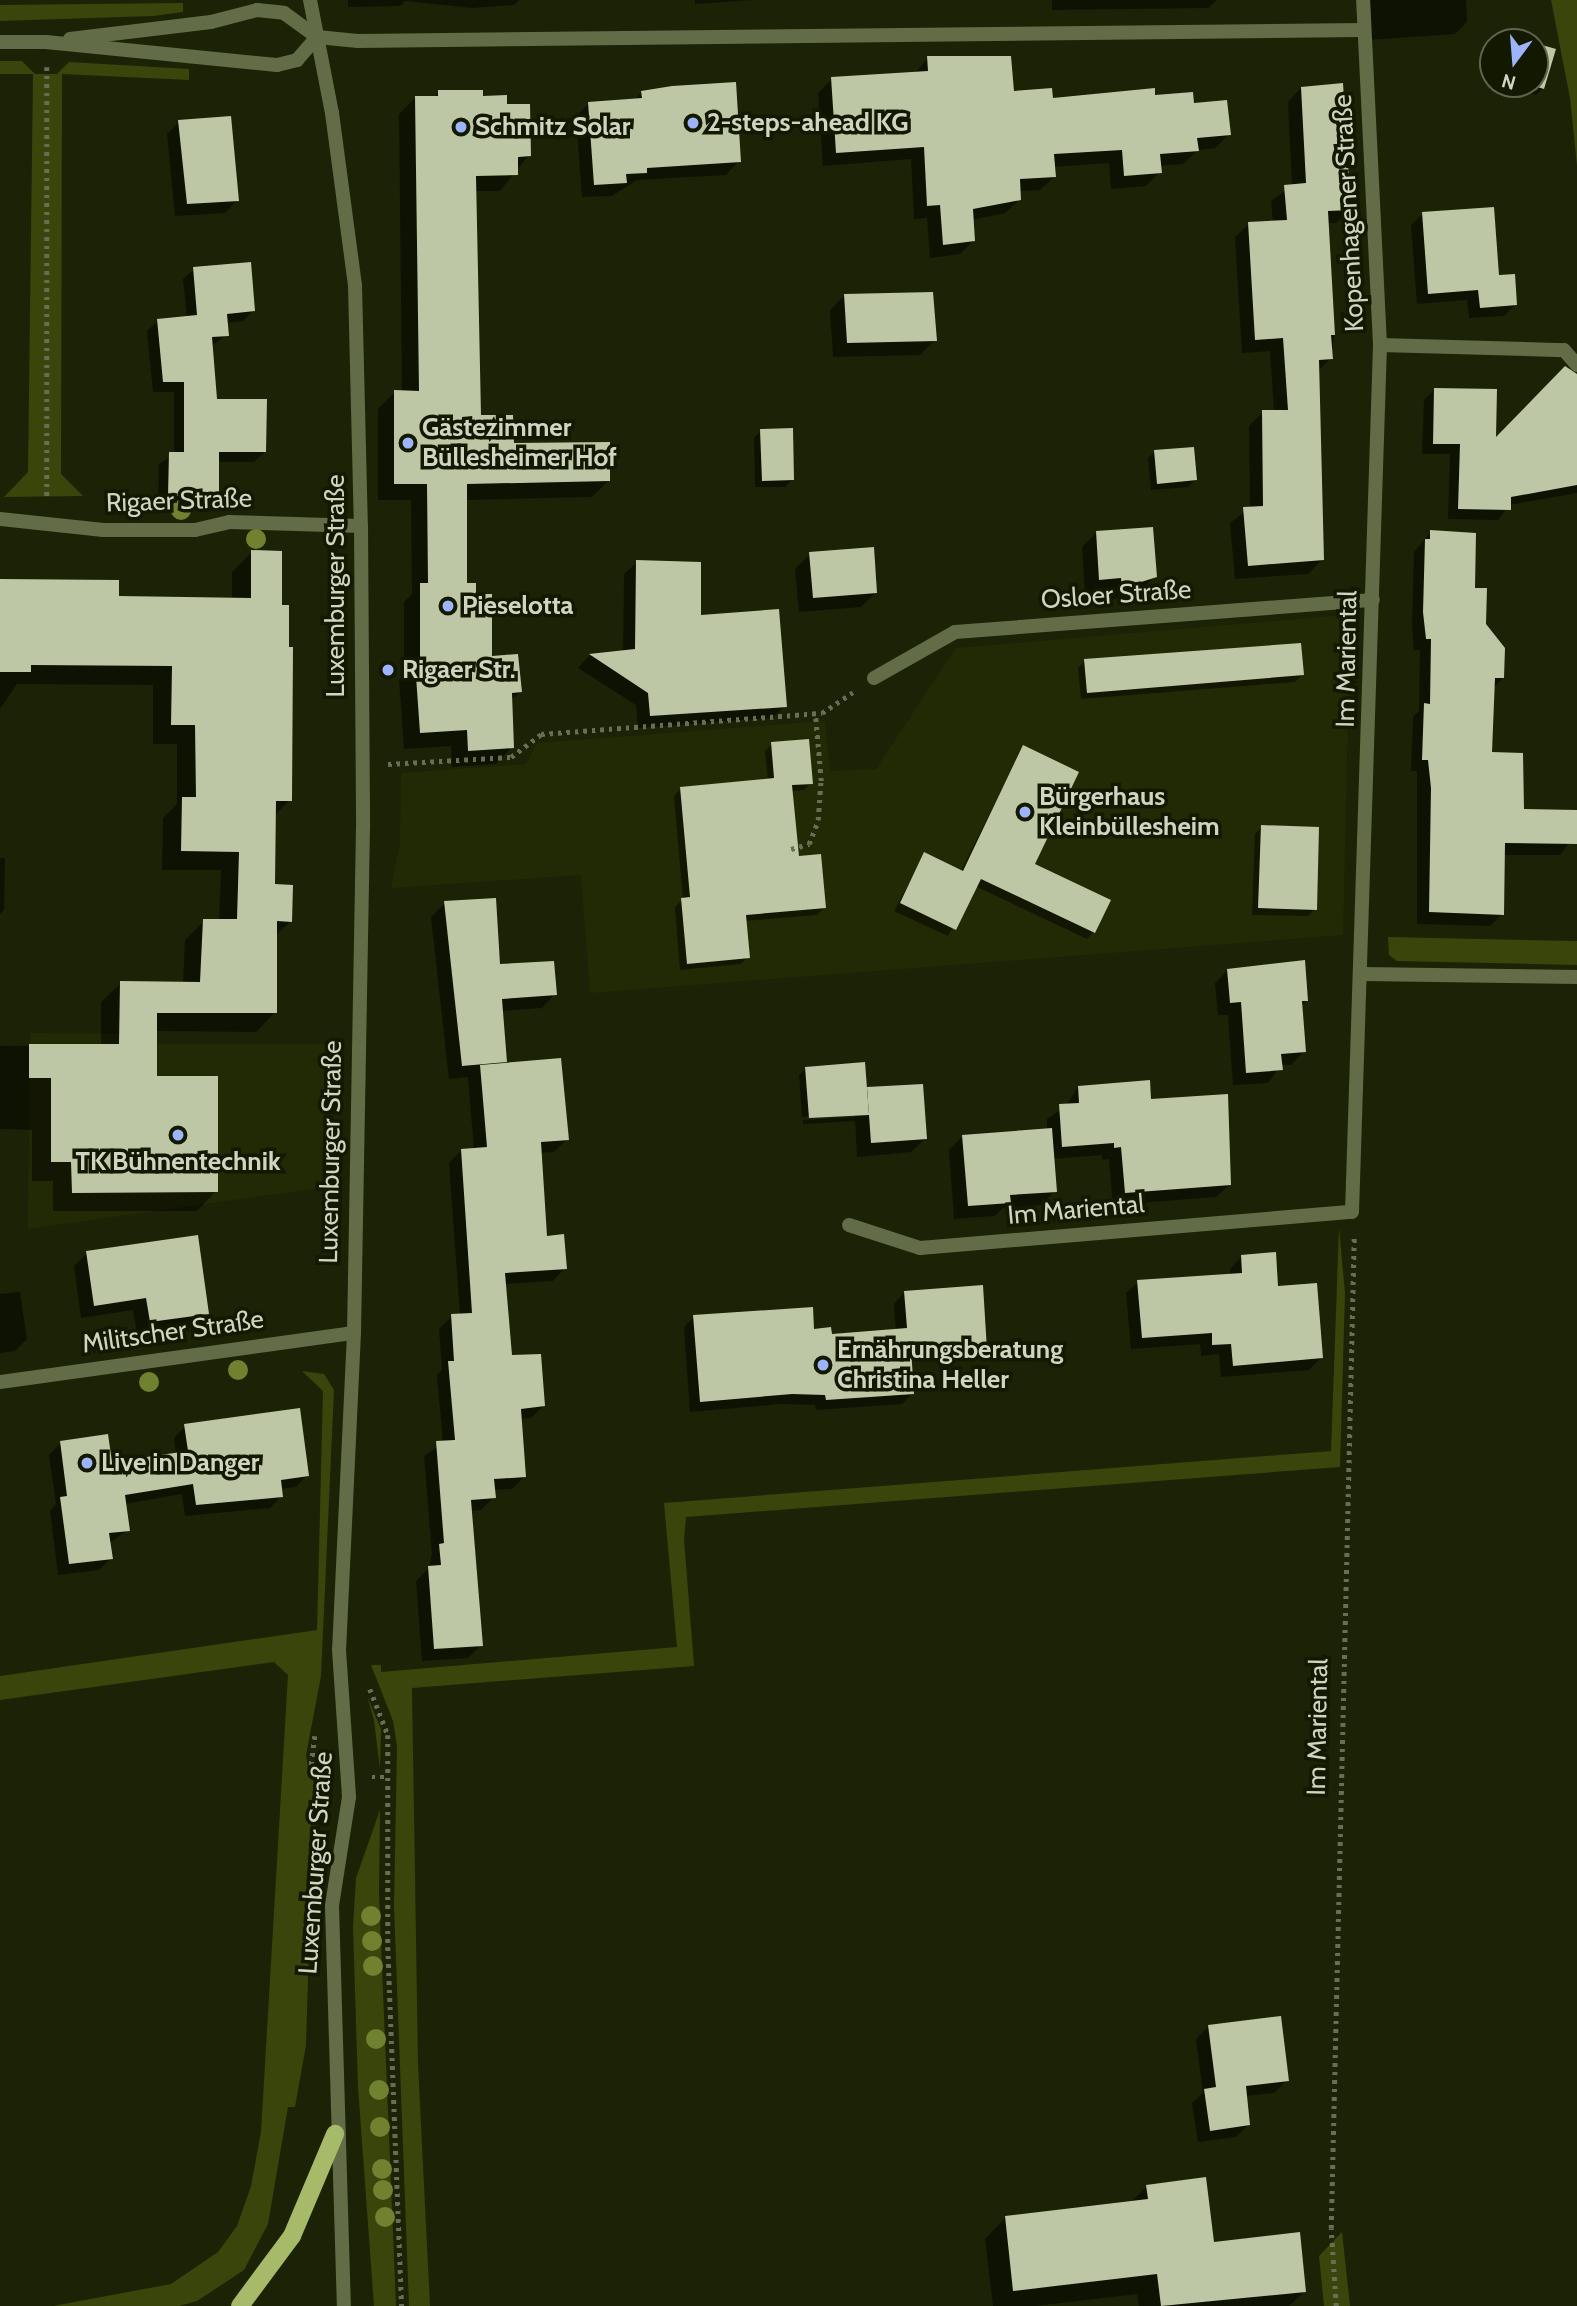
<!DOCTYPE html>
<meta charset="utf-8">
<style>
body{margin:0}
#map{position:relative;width:1577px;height:2306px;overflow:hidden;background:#1c2206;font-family:Cabin,sans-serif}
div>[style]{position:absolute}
.built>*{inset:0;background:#222a05}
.green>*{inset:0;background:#3a450b}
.shadow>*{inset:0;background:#0007}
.building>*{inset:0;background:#bec7a5}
.path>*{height:4.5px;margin-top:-2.25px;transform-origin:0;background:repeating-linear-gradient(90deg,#686e56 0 3.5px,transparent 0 8.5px)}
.minor>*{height:14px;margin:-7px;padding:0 7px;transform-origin:7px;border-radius:7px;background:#626c47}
.tertiary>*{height:14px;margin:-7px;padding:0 7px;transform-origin:7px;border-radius:7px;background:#626c47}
.primary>*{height:18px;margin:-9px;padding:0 9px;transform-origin:9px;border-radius:9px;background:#a6ba6a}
.trees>*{width:20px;height:20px;margin:-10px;border-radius:50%;background:#70812f}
.dots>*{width:19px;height:19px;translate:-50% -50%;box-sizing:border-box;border:4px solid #131900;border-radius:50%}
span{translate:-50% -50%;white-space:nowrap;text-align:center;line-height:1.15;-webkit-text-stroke:7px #131900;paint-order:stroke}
.poi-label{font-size:26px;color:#cfd4c3;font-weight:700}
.left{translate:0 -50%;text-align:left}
.street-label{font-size:26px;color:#cfd4c3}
.north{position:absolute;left:1479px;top:28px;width:70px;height:70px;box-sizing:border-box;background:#131900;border:2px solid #5e644e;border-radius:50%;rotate:196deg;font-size:19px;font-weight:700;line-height:28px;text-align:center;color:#cfd4c3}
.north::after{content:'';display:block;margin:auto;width:24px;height:32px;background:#9db4fd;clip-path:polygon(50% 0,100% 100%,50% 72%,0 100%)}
</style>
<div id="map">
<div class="built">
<i style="clip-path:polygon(1335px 616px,1350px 630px,1343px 935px,590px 993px,581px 875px,391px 888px,400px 843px,401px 773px,526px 764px,537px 743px,825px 721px,830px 771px,876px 769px,956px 648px)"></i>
<i style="clip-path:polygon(30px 1033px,120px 1034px,120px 1044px,326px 1044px,326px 1187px,28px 1229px)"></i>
</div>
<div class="green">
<i style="clip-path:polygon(1551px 0,1577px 0,1577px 166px,1570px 98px)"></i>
<i style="clip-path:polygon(183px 3px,183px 12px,153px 16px,0 21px,0 5px)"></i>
<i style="clip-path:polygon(0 61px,22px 61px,35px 74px,57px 74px,69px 62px,189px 69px,189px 80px,62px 74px,61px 474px,83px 496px,4px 497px,28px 472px,33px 74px,0 74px)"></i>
<i style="clip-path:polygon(1388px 937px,1577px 941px,1577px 965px,1397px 961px,1389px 955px)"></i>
<i style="clip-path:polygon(1339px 1228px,1345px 1293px,1340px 1467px,686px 1517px,684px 1539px,694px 1666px,412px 1688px,418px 2064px,430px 2306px,409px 2306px,394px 1907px,397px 1746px,393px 1721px,371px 1665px,381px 1665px,381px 1672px,677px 1647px,664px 1503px,1331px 1451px)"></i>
<i style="clip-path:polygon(302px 1371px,324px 1374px,334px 1390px,321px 1676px,306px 1755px,309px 1776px,323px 1782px,312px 1846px,306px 2045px,295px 2107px,288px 2107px,268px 2224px,244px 2270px,197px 2301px,179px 2306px,53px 2306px,171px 2284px,218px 2252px,237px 2226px,251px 2186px,261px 2132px,288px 1675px,274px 1662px,0 1700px,0 1676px,317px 1630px,323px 1391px)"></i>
<i style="clip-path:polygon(367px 1696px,381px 1729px,380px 1769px,374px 1720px)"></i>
<i style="clip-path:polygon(380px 1810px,379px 1894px,396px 2306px,374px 2306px,358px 2087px,353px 1927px,356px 1878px)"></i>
<i style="clip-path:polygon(1342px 2232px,1350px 2306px,1324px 2306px,1319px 2256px)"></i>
</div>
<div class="shadow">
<i style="clip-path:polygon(348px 0,519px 0,514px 5px,472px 8px,405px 1px,400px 6px,348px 7px)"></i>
<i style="clip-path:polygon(695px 0,753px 0,695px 4px)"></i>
<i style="clip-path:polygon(1052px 0,1217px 0,1208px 8px,1052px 10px)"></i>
<i style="clip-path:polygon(1365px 0,1466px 0,1467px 22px,1455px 34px,1368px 40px)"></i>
<i style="clip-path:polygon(1535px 45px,1543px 88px,1536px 95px,1500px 84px,1535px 84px)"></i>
<i style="clip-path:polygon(928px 58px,1012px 93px,1052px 100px,1154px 97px,1193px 105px,1229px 134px,1215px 148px,1198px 150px,1183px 164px,1159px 166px,1160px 172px,1146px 186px,1111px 189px,1109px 163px,1053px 167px,1054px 177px,1040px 190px,1019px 191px,1019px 200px,1005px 213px,972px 220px,973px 241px,960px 254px,930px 258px,927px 218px,914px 219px,911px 159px,823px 166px,818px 93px,832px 79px,914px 74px)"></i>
<i style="clip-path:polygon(1493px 64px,1493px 82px,1488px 81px)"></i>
<i style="clip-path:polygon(1301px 88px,1350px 209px,1336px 223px,1327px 223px,1334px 335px,1331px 358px,1318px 371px,1322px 560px,1308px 574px,1235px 579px,1230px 523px,1250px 508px,1249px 426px,1263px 412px,1274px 412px,1270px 351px,1242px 353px,1235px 237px,1249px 224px,1273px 223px,1271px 201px,1292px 186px,1288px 102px)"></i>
<i style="clip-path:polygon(439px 92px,481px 97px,505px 106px,529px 155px,500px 191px,475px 191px,479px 417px,512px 445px,608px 481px,592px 497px,465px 500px,465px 585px,474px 596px,491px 658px,520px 692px,510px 701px,512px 747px,496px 764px,452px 767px,451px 746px,404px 749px,399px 680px,404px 676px,404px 602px,412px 594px,411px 500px,378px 500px,378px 409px,395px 392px,402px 392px,399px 114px,415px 98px,433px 98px)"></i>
<i style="clip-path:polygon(642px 92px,739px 161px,726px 175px,637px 180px,612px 196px,582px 197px,576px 117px,589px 103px,634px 100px)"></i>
<i style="clip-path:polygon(179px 122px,237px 200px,225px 213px,175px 216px,167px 134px)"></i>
<i style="clip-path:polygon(1423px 214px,1498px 277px,1516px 304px,1504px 316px,1469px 318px,1467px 300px,1417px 304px,1411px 225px)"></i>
<i style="clip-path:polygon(194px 269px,254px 310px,243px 321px,226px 323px,227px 335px,211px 346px,216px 401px,265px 452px,254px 462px,217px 462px,217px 495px,207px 506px,158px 506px,159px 464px,174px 454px,174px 392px,153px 392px,147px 331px,158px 321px,187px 318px,183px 279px)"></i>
<i style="clip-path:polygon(845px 295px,935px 340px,920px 355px,833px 357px,830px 310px)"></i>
<i style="clip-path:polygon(1435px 389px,1494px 441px,1577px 396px,1577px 493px,1509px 505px,1498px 520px,1448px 519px,1450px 454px,1422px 454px,1424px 400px)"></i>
<i style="clip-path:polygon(761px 431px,792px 480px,785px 487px,755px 487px,754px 438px)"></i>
<i style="clip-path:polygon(1155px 452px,1195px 480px,1188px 487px,1151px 490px,1148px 458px)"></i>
<i style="clip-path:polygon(1431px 532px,1473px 590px,1503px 678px,1493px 688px,1490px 754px,1522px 811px,1577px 812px,1577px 832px,1560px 855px,1503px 855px,1502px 914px,1490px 926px,1417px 924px,1417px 771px,1411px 771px,1413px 717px,1419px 711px,1420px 650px,1414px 650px,1412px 625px,1414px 552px)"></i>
<i style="clip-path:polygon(1096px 533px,1155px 576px,1140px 591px,1108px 601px,1107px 592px,1085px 594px,1082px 547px)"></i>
<i style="clip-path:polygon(252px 552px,280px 606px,290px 800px,274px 816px,273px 886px,291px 921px,275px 936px,275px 1012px,256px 1032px,155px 1031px,155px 1078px,216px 1191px,197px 1211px,53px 1211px,53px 1181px,32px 1181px,32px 1130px,0 1129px,0 1046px,101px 1045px,101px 1002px,121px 983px,183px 983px,185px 940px,204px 921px,219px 921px,221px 870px,162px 870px,163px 818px,177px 804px,177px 744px,153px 744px,153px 685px,17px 684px,0 709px,0 581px,117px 598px,232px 599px,232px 572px)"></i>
<i style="clip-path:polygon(810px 554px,876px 592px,861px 607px,799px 612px,795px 569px)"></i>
<i style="clip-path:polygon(637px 562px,699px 617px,785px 706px,772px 718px,638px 728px,636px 705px,578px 668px,589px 656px,623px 652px,624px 574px)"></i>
<i style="clip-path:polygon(1085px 661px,1302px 675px,1295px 682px,1081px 699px,1078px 668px)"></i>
<i style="clip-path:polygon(772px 744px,811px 783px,804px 790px,791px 791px,797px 858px,824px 908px,817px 915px,745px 921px,748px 957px,741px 964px,680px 970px,675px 907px,683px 899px,674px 796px,681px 789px,768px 781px,765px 751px)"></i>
<i style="clip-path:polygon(1023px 747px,1033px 865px,1093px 932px,1087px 939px,975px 886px,948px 936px,894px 911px,925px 854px,961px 871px)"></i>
<i style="clip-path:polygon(1262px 827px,1315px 909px,1308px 916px,1252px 915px,1255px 834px)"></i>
<i style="clip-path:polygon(0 858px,5px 858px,4px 910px,0 914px)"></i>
<i style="clip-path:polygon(445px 903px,499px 966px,555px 994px,542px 1008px,501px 1011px,505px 1061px,501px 1065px,567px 1139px,554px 1152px,540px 1153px,546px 1238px,565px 1268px,553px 1281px,505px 1284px,511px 1357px,543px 1406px,531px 1418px,520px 1419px,525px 1476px,512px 1489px,493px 1490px,494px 1497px,481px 1510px,470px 1511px,481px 1645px,468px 1658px,422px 1661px,416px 1581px,429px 1568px,432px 1554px,424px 1456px,443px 1443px,437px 1375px,442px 1370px,439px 1329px,452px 1316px,460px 1315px,449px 1163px,461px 1151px,474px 1150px,468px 1077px,449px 1079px,431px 917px)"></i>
<i style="clip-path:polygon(1228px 970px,1307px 1000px,1300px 1007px,1304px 1051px,1291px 1065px,1281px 1065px,1268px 1083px,1233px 1085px,1228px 1015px,1218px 1015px,1215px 983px)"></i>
<i style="clip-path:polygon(806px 1068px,868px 1089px,926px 1138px,911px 1152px,857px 1157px,855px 1121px,803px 1124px,803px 1120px,855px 1117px,855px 1114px,802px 1117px,799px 1075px)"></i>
<i style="clip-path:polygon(1078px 1087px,1149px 1101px,1229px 1185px,1216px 1197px,1113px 1205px,1109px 1159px,1102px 1160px,1102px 1155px,1052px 1159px,1055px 1191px,1041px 1205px,1003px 1208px,995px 1216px,954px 1219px,949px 1150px,962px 1137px,1047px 1130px,1047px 1119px,1066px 1106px)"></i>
<i style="clip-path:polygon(87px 1253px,207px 1314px,194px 1327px,137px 1334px,133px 1310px,81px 1318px,74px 1266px)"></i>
<i style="clip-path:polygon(1241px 1257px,1277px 1288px,1321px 1358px,1309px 1370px,1221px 1377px,1219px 1354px,1201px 1356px,1200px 1344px,1131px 1349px,1126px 1293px,1138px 1282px,1230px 1275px,1230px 1269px)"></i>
<i style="clip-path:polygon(20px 1292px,27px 1339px,15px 1351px,0 1353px,0 1294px)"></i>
<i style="clip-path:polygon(904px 1293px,985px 1349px,975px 1360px,910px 1361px,912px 1394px,902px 1404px,816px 1410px,815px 1405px,781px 1404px,690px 1412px,684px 1327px,694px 1317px,830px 1336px,896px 1331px,894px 1304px)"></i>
<i style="clip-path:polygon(185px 1426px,307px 1475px,296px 1487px,280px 1489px,281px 1496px,270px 1508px,185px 1516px,182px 1494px,124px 1504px,128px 1530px,109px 1543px,111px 1558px,99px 1570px,58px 1575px,50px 1511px,56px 1504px,49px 1455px,61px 1443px,110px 1464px,176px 1454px,174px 1438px)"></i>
<i style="clip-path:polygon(1209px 2026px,1287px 2080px,1274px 2093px,1245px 2096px,1248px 2125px,1236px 2137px,1198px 2142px,1192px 2103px,1203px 2093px,1196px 2039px)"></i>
<i style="clip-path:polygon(1147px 2186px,1213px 2244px,1305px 2291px,1289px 2306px,1139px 2306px,1137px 2294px,1035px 2306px,993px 2306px,985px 2239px,1005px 2218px,1130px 2203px)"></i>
</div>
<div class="building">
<i style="clip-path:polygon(1505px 35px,1531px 42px,1503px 42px)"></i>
<i style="clip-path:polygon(1535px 43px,1556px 49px,1544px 89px,1528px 84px,1535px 84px)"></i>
<i style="clip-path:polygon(927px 56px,1011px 56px,1014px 91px,1052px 88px,1053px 98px,1155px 88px,1155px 95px,1193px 92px,1194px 103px,1227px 100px,1231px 135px,1197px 138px,1199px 151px,1160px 154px,1162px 173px,1124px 176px,1122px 150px,1054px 154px,1056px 177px,1020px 179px,1021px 200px,973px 209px,975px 241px,943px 245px,940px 205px,927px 206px,924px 147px,836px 153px,831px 77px,928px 71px)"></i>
<i style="clip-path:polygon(736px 82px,741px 162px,647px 168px,647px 173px,626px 174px,627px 183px,594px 185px,588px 102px,642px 98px,641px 91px,672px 86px)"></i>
<i style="clip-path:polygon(1343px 83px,1351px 210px,1328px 211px,1335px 335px,1331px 335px,1333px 359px,1319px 360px,1324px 560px,1248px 566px,1243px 507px,1263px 506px,1262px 410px,1288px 410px,1283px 338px,1255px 340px,1248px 222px,1287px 220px,1284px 185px,1306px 183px,1301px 87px)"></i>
<i style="clip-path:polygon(438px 90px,483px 90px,483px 96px,507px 95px,507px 104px,530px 104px,531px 156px,518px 157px,518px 175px,476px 176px,481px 415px,513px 415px,514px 443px,610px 442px,610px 481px,467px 484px,467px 583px,476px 583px,476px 594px,492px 594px,492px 656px,518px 654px,522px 692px,512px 693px,514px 748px,468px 751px,467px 730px,420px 733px,415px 662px,420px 661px,420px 583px,428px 583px,427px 484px,394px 484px,394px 390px,419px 391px,415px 96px,438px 96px)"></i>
<i style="clip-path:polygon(231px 116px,239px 201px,187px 204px,178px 120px)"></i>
<i style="clip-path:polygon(1494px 207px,1499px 275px,1515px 274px,1517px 305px,1480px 308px,1478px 290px,1428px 294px,1422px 212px)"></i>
<i style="clip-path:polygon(251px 262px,255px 311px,227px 314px,229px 336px,212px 337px,217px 399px,267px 399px,266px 452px,219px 452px,219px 496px,168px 496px,169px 452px,184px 452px,184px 382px,163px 382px,157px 319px,197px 315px,193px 267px)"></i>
<i style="clip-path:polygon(933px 292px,937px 341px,847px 343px,844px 294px)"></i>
<i style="clip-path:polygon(1565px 366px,1577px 374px,1577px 485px,1511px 497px,1511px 510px,1458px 509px,1460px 444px,1433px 444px,1434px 388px,1497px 389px,1496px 437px)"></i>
<i style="clip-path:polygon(793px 428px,794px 480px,762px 481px,760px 429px)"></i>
<i style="clip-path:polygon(1194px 447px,1197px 480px,1157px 484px,1154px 450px)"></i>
<i style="clip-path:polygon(1153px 527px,1157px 577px,1122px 588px,1121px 578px,1099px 580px,1096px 531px)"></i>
<i style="clip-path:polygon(1430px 530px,1476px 533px,1475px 588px,1487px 588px,1486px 624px,1505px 648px,1504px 678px,1495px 678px,1492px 752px,1523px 753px,1524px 809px,1577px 810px,1577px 844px,1505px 843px,1504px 915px,1429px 912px,1431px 788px,1428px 760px,1422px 760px,1424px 703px,1430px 704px,1431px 639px,1426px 639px,1423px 612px,1425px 539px,1430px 539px)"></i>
<i style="clip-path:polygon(874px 547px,877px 593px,813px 598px,809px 552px)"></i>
<i style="clip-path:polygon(251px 550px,282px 551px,282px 605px,289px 605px,289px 647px,293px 647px,292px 801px,276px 801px,275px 884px,293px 885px,292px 922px,277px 921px,277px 1013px,157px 1013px,157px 1076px,218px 1076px,218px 1192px,72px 1193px,71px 1162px,51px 1162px,51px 1078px,29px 1078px,29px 1044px,119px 1044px,120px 981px,200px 982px,203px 919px,237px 919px,239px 852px,181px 851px,182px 797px,196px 797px,195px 725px,171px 725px,172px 666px,31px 665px,31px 672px,0 672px,0 579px,119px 580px,119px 596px,251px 598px)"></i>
<i style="clip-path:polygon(636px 560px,701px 562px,701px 615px,779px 609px,787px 707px,650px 716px,648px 693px,589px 654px,635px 649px)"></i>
<i style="clip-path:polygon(1301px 643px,1304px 675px,1087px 693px,1084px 659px)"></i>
<i style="clip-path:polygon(809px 739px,813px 784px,792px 785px,799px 856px,821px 854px,826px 908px,746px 915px,750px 958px,687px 964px,681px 898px,690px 897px,680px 787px,774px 778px,771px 742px)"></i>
<i style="clip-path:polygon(1023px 745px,1079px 772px,1035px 864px,1111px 900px,1095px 933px,981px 879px,956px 930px,900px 903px,924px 852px,963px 871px)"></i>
<i style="clip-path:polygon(1261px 825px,1319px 827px,1317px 910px,1258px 908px)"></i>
<i style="clip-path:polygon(496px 898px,500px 964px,554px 961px,557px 995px,502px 999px,507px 1062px,462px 1066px,444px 901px)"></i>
<i style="clip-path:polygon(1305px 960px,1308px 1001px,1302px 1001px,1306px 1052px,1281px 1054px,1283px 1070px,1246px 1073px,1241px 1002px,1230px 1003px,1227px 969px)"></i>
<i style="clip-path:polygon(561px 1058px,569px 1140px,541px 1142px,547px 1236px,564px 1234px,567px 1269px,505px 1273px,512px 1355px,541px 1354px,545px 1406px,521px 1409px,526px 1477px,494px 1479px,496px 1498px,471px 1500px,483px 1646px,434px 1649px,428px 1566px,441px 1565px,439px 1544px,444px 1543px,436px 1441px,455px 1440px,448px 1361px,454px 1361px,451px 1314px,472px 1313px,461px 1149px,487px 1147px,480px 1065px)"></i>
<i style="clip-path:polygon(865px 1062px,869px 1115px,809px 1118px,805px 1067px)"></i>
<i style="clip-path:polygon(1150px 1080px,1151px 1099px,1228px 1094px,1231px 1185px,1125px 1193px,1121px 1147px,1114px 1148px,1114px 1143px,1062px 1147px,1059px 1104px,1079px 1103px,1078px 1086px)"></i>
<i style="clip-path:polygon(923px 1084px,927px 1139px,871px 1143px,867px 1087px)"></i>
<i style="clip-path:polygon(1052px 1128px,1057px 1192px,1010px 1195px,1011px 1203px,968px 1206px,962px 1135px)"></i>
<i style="clip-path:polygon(198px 1235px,209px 1314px,150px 1322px,146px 1298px,94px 1306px,86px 1251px)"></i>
<i style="clip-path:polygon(1276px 1252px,1278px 1286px,1317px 1283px,1323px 1358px,1233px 1366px,1231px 1344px,1212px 1345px,1212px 1333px,1142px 1338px,1137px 1280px,1242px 1273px,1241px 1255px)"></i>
<i style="clip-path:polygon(983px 1285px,987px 1350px,932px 1355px,911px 1348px,914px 1394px,826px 1400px,825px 1395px,792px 1394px,700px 1402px,693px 1315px,813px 1307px,814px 1329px,831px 1327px,832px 1334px,907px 1328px,904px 1291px)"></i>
<i style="clip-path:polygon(300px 1408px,309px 1476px,281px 1480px,283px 1497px,196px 1505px,193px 1484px,125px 1495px,130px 1531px,109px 1533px,113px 1559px,69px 1564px,60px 1497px,67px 1496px,60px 1441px,108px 1434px,112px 1462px,188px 1451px,184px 1424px)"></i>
<i style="clip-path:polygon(1281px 2016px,1289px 2081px,1246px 2086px,1250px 2125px,1210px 2131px,1204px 2089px,1216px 2087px,1208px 2025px)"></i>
<i style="clip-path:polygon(1206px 2177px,1214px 2242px,1300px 2232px,1306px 2292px,1161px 2306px,1157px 2274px,1013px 2291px,1005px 2216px,1148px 2199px,1146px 2185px)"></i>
</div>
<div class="path">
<i style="left:47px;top:67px;width:433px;rotate:90deg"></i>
<i style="left:388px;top:764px;width:123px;rotate:-3.3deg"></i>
<i style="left:511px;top:757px;width:38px;rotate:-37deg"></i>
<i style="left:541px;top:734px;width:282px;rotate:-4.3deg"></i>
<i style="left:822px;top:713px;width:37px;rotate:-34deg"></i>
<i style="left:791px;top:849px;width:19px;rotate:-16deg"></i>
<i style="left:809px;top:844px;width:26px;rotate:-69deg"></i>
<i style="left:818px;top:820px;width:39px;rotate:-86deg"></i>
<i style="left:821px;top:781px;width:68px;rotate:-95deg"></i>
<i style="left:370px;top:1689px;width:49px;rotate:68.6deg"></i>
<i style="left:388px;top:1735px;width:212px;rotate:90deg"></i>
<i style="left:388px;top:1947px;width:359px;rotate:87.8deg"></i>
<i style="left:315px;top:1736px;width:33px;rotate:97deg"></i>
<i style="left:311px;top:1769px;width:13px;rotate:29deg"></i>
<i style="left:372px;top:1777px;width:17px"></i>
<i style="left:1336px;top:2306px;width:78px;rotate:-93.7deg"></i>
<i style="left:1331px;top:2228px;width:992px;rotate:-88.67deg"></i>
</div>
<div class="minor">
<i style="left:317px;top:37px;width:41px;rotate:5.6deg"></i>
<i style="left:358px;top:41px;width:1005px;rotate:-0.63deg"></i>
<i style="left:1380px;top:345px;width:184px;rotate:1.6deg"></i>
<i style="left:1564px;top:350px;width:20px;rotate:49deg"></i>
<i style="left:0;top:519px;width:104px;rotate:6.1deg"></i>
<i style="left:103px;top:530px;width:92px"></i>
<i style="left:195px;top:530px;width:35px;rotate:-13deg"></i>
<i style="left:229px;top:522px;width:132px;rotate:1.7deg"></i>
<i style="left:874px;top:678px;width:93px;rotate:-29.6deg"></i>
<i style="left:955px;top:632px;width:419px;rotate:-4.4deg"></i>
<i style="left:1362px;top:974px;width:215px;rotate:0.8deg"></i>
<i style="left:849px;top:1225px;width:75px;rotate:17.9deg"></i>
<i style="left:920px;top:1248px;width:433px;rotate:-4.8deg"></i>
<i style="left:1352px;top:1212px;width:867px;rotate:-88.15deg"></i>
<i style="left:1380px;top:345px;width:345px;rotate:-92.8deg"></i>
<i style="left:0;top:1382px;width:357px;rotate:-7.9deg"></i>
</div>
<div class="tertiary">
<i style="left:310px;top:0;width:115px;rotate:79deg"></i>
<i style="left:332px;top:113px;width:174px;rotate:82.4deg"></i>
<i style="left:355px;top:285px;width:241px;rotate:88.6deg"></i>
<i style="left:361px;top:526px;width:301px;rotate:89.6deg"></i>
<i style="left:363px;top:827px;width:506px;rotate:91.02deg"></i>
<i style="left:354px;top:1333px;width:317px;rotate:92.7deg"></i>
<i style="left:339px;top:1650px;width:147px;rotate:86.1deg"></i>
<i style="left:349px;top:1797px;width:110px;rotate:98.9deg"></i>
<i style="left:332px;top:1906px;width:400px;rotate:88.3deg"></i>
<i style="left:70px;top:39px;width:142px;rotate:-6.9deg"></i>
<i style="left:211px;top:22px;width:48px;rotate:-14.6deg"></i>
<i style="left:257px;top:10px;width:27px;rotate:6deg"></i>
<i style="left:284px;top:13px;width:41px;rotate:36deg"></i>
<i style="left:0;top:42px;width:46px"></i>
<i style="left:46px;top:42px;width:232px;rotate:5.7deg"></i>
<i style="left:277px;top:65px;width:21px;rotate:-14deg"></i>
<i style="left:297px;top:60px;width:30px;rotate:-49deg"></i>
</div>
<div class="primary">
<i style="left:240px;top:2306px;width:87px;rotate:-53.4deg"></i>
<i style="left:292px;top:2236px;width:111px;rotate:-67.1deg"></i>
</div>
<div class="trees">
<i style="left:181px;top:510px"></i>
<i style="left:256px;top:539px"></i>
<i style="left:238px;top:1370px"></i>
<i style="left:149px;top:1382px"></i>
<i style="left:371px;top:1916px"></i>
<i style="left:372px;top:1941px"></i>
<i style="left:373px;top:1966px"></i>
<i style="left:376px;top:2039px"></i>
<i style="left:379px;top:2090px"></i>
<i style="left:380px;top:2127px"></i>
<i style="left:382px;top:2169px"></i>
<i style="left:383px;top:2190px"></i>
<i style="left:385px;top:2217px"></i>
</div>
<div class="dots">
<i style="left:693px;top:123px;background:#9db4fd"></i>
<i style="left:461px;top:127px;background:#9db4fd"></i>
<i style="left:408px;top:443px;background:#9db4fd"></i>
<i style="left:448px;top:606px;background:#9db4fd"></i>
<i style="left:388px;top:670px;background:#9db4fd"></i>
<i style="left:1025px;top:812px;background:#9db4fd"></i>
<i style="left:178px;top:1135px;background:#9db4fd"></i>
<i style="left:823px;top:1365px;background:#9db4fd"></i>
<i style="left:87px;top:1463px;background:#9db4fd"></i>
</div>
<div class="poi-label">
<span class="left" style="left:707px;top:123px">2-steps-ahead KG</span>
<span class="left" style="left:475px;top:127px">Schmitz Solar</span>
<span class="left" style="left:422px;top:443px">Gästezimmer<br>Büllesheimer Hof</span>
<span class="left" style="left:462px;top:606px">Pieselotta</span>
<span class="left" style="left:402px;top:670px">Rigaer Str.</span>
<span class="left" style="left:1039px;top:812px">Bürgerhaus<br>Kleinbüllesheim</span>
<span style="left:178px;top:1162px">TK Bühnentechnik</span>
<span class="left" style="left:837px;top:1365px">Ernährungsberatung<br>Christina Heller</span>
<span class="left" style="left:101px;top:1463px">Live in Danger</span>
</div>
<div class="street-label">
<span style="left:1349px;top:213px;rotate:-93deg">Kopenhagener Straße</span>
<span style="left:179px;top:501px;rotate:-2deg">Rigaer Straße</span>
<span style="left:336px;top:586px;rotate:-90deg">Luxemburger Straße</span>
<span style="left:1116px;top:595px;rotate:-4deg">Osloer Straße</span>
<span style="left:1347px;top:659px;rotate:-89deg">Im Mariental</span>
<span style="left:331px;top:1152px;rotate:-89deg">Luxemburger Straße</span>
<span style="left:1076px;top:1210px;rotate:-5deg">Im Mariental</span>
<span style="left:173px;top:1332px;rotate:-8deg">Militscher Straße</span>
<span style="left:1318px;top:1727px;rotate:-89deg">Im Mariental</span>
<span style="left:316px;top:1863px;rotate:-86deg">Luxemburger Straße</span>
</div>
<div class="north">N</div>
</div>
